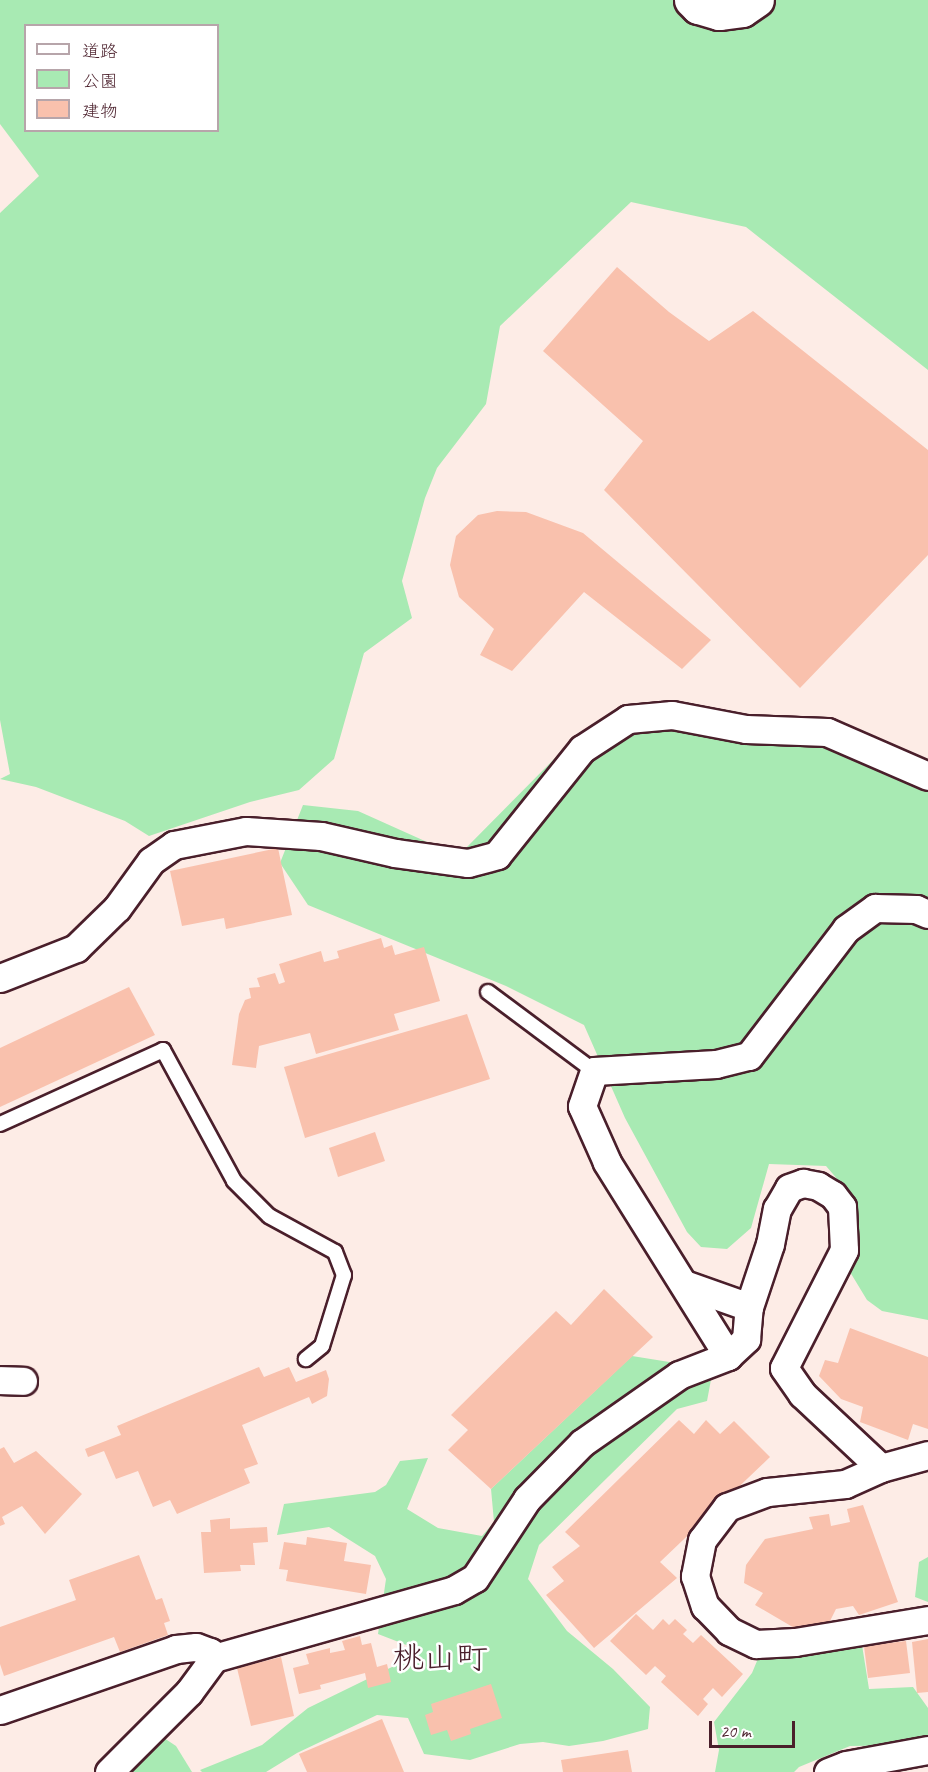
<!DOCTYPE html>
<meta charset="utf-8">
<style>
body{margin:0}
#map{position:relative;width:928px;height:1772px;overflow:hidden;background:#fdece6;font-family:Caveat,"Klee One",sans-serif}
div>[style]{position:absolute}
.green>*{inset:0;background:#a8eab3}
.building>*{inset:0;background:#f9c1ad}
.roads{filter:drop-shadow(2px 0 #4a1f2b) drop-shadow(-2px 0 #4a1f2b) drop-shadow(0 2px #4a1f2b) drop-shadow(0 -2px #4a1f2b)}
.lane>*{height:14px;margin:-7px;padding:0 7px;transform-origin:7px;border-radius:7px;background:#fff}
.street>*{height:27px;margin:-13.5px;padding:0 13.5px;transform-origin:13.5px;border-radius:13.5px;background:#fff}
.secondary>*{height:33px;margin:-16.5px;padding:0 16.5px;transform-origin:16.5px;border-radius:16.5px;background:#fff}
span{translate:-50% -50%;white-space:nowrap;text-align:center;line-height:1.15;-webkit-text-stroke:5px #fff;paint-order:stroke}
.quarter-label{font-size:32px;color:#4a1f2b}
.legend{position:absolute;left:24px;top:24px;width:195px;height:108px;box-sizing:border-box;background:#fff;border:2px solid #b7a5aa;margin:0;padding:8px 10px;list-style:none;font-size:18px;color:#4a1f2b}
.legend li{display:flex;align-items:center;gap:12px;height:30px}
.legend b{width:30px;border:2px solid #b7a5aa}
.scale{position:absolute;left:709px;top:1721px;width:86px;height:27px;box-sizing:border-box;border:3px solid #4a1f2b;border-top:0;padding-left:8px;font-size:18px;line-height:21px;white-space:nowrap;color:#4a1f2b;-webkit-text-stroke:4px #fff;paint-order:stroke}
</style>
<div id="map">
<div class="green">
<i style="clip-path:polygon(evenodd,0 0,928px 0,928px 370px,746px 227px,631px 202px,500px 326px,486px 404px,437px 468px,425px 498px,402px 581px,412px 618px,364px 653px,334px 759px,299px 790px,250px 802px,149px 836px,125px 821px,36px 787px,0 779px,10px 774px,0 720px,0 213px,39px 176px,0 124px,0 0,26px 26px,218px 26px,218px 130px,26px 130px,26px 26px)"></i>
<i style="clip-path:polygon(628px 719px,826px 736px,928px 779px,928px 1320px,882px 1311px,867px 1300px,847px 1267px,857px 1218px,845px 1188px,826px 1166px,769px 1164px,751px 1228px,727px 1249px,701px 1247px,687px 1232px,625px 1118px,584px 1025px,506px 986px,308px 905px,280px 863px,303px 805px,358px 811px,427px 842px,465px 849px,560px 753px)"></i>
<i style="clip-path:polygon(632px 1356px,713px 1369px,707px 1401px,677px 1409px,539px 1545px,528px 1579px,567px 1631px,613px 1669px,650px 1707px,648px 1729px,603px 1741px,569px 1746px,543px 1742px,520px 1744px,470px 1760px,424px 1754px,408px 1718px,377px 1715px,297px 1753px,266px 1772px,202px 1772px,200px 1770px,262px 1745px,308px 1708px,394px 1666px,409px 1646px,378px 1634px,386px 1579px,375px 1556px,329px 1527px,277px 1535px,284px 1504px,375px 1492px,386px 1485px,400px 1461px,428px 1458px,407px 1509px,438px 1528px,482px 1536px,494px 1522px,491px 1489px)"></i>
<i style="clip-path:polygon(928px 1557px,928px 1602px,915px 1597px,919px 1562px)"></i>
<i style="clip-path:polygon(862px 1645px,869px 1689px,913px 1687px,928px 1708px,928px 1741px,924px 1745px,850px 1746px,799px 1767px,794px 1772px,715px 1772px,719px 1750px,714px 1722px,752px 1673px,762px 1649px,769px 1651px)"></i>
<i style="clip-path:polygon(152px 1730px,176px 1746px,192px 1772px,115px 1772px)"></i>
</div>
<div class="building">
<i style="clip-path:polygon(617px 267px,669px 312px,709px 341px,753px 311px,928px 450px,928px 555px,800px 688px,604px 490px,643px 441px,543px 351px)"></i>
<i style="clip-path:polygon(497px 511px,526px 512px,583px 533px,711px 640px,682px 669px,584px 592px,512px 671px,480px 655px,494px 629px,459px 597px,450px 565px,456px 536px,478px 515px)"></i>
<i style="clip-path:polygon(278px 848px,292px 915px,226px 929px,224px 918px,182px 926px,170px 871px)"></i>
<i style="clip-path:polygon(381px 938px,384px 948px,392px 945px,395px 955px,424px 947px,440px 1001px,394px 1014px,399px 1030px,316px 1054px,310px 1033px,259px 1046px,256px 1068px,232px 1065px,239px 1014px,245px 1000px,251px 998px,249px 988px,260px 987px,257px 978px,275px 973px,279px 984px,285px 982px,279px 964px,321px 951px,324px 962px,339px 958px,337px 951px)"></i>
<i style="clip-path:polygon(129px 987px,155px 1035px,0 1107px,0 1048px)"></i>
<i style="clip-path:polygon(467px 1014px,490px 1079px,305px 1138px,284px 1067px)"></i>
<i style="clip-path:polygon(375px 1132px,385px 1161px,338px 1177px,329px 1148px)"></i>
<i style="clip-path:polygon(604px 1289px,653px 1337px,491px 1489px,448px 1450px,468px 1430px,451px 1415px,556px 1311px,571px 1325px)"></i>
<i style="clip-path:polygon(850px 1328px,928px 1357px,928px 1429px,913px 1424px,908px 1440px,860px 1422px,863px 1407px,841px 1399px,819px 1376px,825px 1360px,838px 1363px)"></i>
<i style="clip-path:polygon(259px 1367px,264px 1377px,289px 1367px,296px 1382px,326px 1370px,329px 1379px,327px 1396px,312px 1404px,309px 1397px,242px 1425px,258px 1464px,244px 1469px,250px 1483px,177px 1514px,170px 1500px,153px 1507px,138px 1471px,116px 1479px,104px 1451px,88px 1457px,85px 1449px,121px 1435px,117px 1426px)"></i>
<i style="clip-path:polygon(679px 1420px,694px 1434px,706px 1420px,720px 1434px,734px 1421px,770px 1457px,660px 1562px,677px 1578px,594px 1648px,546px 1595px,564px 1581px,552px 1567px,580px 1546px,565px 1532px)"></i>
<i style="clip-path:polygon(4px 1447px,14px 1463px,36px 1451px,82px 1494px,45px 1534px,22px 1506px,2px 1517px,5px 1524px,0 1526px,0 1449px)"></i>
<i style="clip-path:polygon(863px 1505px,898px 1602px,859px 1615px,853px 1606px,836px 1609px,826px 1629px,808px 1636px,755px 1605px,763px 1593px,744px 1583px,746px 1565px,765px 1539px,813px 1529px,809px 1517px,829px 1514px,831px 1526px,850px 1522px,847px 1509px)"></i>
<i style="clip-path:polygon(230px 1518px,230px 1529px,267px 1527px,268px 1542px,253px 1543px,255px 1565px,240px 1565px,241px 1571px,204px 1573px,201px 1532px,211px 1532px,210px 1520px)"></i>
<i style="clip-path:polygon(307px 1537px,347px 1543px,344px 1561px,371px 1565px,366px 1594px,286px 1581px,288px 1570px,279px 1569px,284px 1542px,306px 1545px)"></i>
<i style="clip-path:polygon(139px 1555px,156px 1600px,162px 1598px,170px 1621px,164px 1623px,168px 1635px,120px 1652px,114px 1637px,4px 1676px,0 1664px,0 1627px,76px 1600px,69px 1580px)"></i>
<i style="clip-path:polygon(636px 1614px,653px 1630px,663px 1619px,669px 1625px,675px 1619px,687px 1630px,683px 1634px,693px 1643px,701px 1635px,743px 1674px,722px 1697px,713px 1688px,703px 1699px,708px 1704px,698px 1716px,661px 1682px,666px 1676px,655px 1666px,646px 1675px,610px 1641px)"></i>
<i style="clip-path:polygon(360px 1636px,362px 1645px,371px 1643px,377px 1667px,387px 1664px,391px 1682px,368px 1688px,365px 1673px,320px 1685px,321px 1689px,299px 1694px,293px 1668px,309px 1664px,306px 1654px,330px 1648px,330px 1653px,345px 1650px,342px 1641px)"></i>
<i style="clip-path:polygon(928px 1639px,928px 1692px,917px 1693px,912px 1642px)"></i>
<i style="clip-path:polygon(906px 1641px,910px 1673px,868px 1678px,864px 1646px)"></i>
<i style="clip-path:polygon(281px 1657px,294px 1716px,251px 1726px,237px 1668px)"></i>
<i style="clip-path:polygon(491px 1684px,502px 1718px,470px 1729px,471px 1734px,451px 1741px,447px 1730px,431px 1735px,425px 1715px,433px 1712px,431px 1704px)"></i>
<i style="clip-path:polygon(382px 1719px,404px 1772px,307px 1772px,299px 1754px)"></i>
<i style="clip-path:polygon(628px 1750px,632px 1772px,563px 1772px,561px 1760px)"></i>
</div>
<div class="roads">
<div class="lane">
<i style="left:488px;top:992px;width:132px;rotate:36.7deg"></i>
<i style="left:0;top:1124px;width:179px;rotate:-24.4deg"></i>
<i style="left:163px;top:1050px;width:149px;rotate:61.5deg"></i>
<i style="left:234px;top:1181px;width:49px;rotate:45deg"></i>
<i style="left:269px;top:1216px;width:75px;rotate:28.6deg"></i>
<i style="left:335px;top:1252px;width:25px;rotate:69deg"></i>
<i style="left:344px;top:1275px;width:74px;rotate:107.2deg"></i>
<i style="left:322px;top:1346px;width:21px;rotate:141deg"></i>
</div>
<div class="street">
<i style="left:0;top:978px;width:82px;rotate:-21.5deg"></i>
<i style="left:76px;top:948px;width:57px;rotate:-44.3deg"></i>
<i style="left:117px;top:908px;width:58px;rotate:-54.1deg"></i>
<i style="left:151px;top:861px;width:28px;rotate:-35deg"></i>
<i style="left:174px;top:845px;width:73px;rotate:-11deg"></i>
<i style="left:246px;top:831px;width:75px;rotate:3.8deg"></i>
<i style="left:321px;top:836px;width:76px;rotate:12.9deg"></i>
<i style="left:395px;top:853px;width:74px;rotate:7.8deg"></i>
<i style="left:468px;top:863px;width:30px;rotate:-15deg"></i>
<i style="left:497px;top:855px;width:136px;rotate:-51.3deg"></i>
<i style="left:582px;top:749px;width:55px;rotate:-33.1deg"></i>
<i style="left:628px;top:719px;width:44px;rotate:-5.2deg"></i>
<i style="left:672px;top:715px;width:75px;rotate:10.7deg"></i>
<i style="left:746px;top:729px;width:81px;rotate:2.1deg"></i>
<i style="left:827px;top:732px;width:110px;rotate:23.5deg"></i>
<i style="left:684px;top:1284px;width:69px;rotate:19.5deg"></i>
<i style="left:749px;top:1307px;width:66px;rotate:-71.6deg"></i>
<i style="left:770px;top:1244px;width:36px;rotate:-79deg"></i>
<i style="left:777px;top:1209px;width:24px;rotate:-60deg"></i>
<i style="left:789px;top:1188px;width:15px;rotate:-20deg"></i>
<i style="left:803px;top:1183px;width:15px;rotate:11deg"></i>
<i style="left:818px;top:1186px;width:17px;rotate:31deg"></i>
<i style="left:833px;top:1195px;width:15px;rotate:53deg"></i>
<i style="left:842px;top:1207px;width:43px;rotate:87.3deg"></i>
<i style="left:844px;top:1250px;width:132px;rotate:117deg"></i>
<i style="left:784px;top:1368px;width:32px;rotate:55deg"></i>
<i style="left:802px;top:1394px;width:108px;rotate:43.1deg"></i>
<i style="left:728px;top:1356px;width:229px;rotate:-122deg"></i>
<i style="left:607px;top:1162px;width:61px;rotate:-114.1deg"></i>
<i style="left:582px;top:1106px;width:37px;rotate:-71deg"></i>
<i style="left:594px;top:1071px;width:122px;rotate:-3.3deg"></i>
<i style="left:716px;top:1064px;width:34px;rotate:-14deg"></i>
<i style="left:749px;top:1056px;width:160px;rotate:-52.6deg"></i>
<i style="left:846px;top:929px;width:36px;rotate:-36deg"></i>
<i style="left:875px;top:908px;width:41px;rotate:1.4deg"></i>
<i style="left:916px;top:909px;width:13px;rotate:23deg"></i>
<i style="left:0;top:1380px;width:23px;rotate:2deg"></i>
<i style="left:928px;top:1455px;width:49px;rotate:164.5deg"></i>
<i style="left:881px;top:1468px;width:39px;rotate:156deg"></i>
<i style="left:845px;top:1484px;width:78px;rotate:174.1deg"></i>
<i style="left:767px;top:1492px;width:43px;rotate:159.4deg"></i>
<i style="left:727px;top:1507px;width:41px;rotate:127.1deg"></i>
<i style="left:702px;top:1540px;width:37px;rotate:101deg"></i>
<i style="left:695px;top:1576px;width:32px;rotate:72deg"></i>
<i style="left:705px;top:1606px;width:35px;rotate:46deg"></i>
<i style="left:729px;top:1631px;width:30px;rotate:26deg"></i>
<i style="left:756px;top:1644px;width:39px;rotate:-3deg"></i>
<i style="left:795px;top:1642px;width:135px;rotate:-9.4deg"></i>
<i style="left:0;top:1710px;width:186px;rotate:-19.1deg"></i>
<i style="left:176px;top:1649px;width:20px;rotate:-6deg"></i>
<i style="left:196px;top:1647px;width:15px;rotate:20deg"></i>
<i style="left:210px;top:1652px;width:7px;rotate:56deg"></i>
<i style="left:109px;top:1772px;width:113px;rotate:-45deg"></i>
<i style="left:189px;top:1692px;width:42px;rotate:-53.7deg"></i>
<i style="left:214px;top:1658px;width:249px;rotate:-15.8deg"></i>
<i style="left:454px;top:1590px;width:24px;rotate:-30deg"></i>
<i style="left:475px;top:1578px;width:95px;rotate:-56.6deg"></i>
<i style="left:527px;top:1499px;width:78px;rotate:-45.5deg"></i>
<i style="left:582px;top:1443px;width:118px;rotate:-35deg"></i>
<i style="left:679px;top:1375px;width:53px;rotate:-21.2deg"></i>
<i style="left:728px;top:1356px;width:25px;rotate:-43deg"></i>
<i style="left:746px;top:1339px;width:32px;rotate:-85deg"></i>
<i style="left:828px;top:1772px;width:19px;rotate:-21deg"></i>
<i style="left:846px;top:1765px;width:83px;rotate:-10.4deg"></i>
</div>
<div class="secondary">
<i style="left:691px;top:0;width:10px;rotate:45deg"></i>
<i style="left:698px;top:7px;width:22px;rotate:16deg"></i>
<i style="left:719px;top:13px;width:23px;rotate:-7deg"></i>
<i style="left:742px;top:10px;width:18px;rotate:-34deg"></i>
</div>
</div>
<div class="quarter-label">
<span style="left:440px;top:1658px">桃山町</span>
</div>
<ul class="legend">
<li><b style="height:8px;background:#fff"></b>道路</li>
<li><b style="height:16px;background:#a8eab3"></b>公園</li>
<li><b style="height:16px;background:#f9c1ad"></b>建物</li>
</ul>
<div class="scale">20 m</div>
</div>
